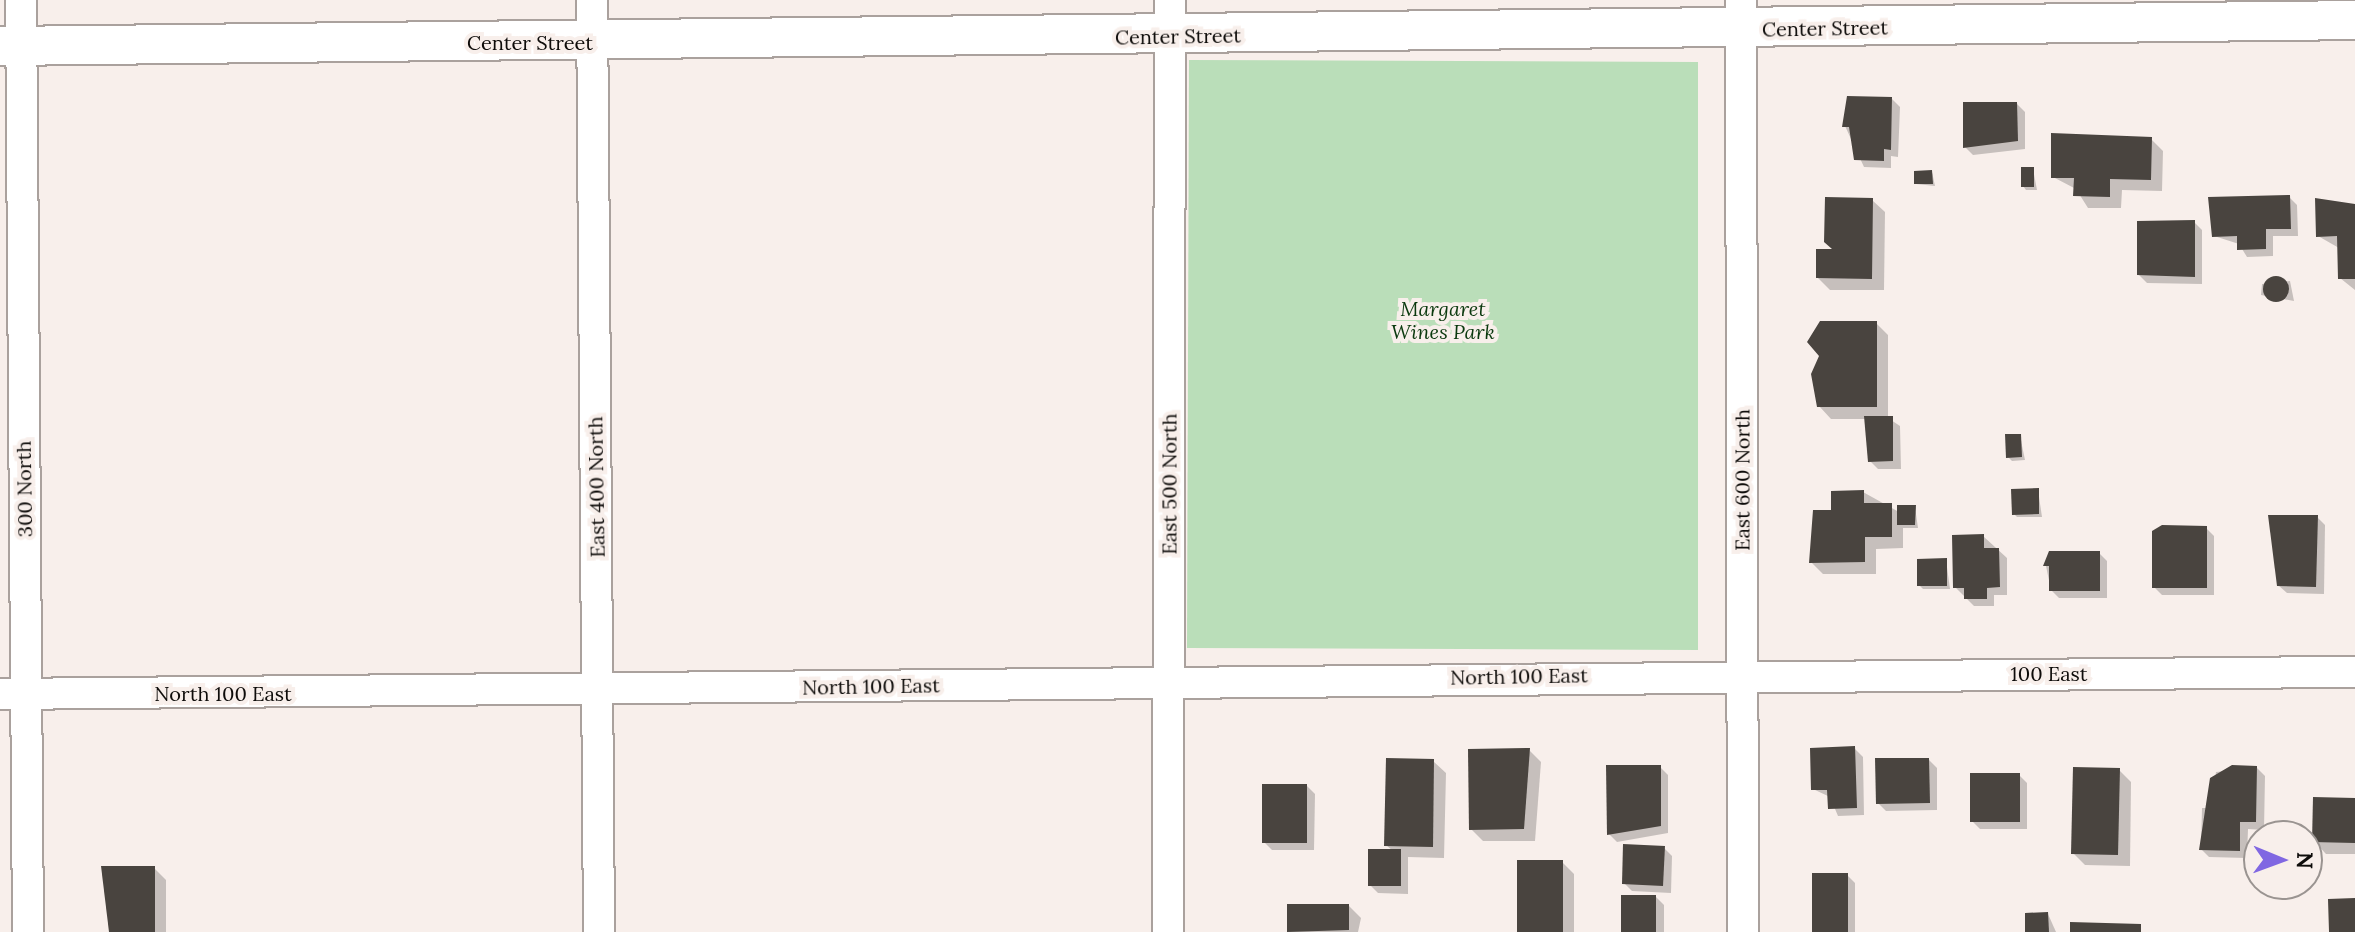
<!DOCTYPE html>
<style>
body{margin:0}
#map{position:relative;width:2355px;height:932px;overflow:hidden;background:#f8efeb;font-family:Lora,serif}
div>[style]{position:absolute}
.green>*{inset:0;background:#badeb9}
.shadow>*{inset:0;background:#0003}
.building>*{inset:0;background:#49443f}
.round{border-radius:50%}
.roads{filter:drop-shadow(2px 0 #aaa19d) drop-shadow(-2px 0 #aaa19d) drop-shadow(0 2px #aaa19d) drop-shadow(0 -2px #aaa19d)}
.minor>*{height:30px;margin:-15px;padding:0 15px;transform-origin:15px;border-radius:15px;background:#fff}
.tertiary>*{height:38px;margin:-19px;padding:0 19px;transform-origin:19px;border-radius:19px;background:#fff}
span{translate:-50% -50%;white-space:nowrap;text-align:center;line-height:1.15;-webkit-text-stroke:8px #f8efeb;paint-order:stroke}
.street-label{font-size:20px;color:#0e0c0a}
.park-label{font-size:20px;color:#0a390e;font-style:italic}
.north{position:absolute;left:2243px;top:820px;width:80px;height:80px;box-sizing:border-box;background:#f8efeb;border:2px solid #9a9491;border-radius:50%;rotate:91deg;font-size:22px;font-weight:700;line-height:32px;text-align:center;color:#0e0c0a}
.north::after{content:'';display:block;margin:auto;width:28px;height:36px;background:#8067e2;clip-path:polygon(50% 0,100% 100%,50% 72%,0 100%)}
</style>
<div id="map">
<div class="green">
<i style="clip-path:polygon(1189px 60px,1698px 62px,1698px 650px,1187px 648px)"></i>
</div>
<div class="shadow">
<i style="clip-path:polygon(1892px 99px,1900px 107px,1898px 157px,1891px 156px,1891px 168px,1864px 167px,1845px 126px)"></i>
<i style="clip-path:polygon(2017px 104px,2025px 112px,2025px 149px,1973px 155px,1965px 147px)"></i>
<i style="clip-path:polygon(2151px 139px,2163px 151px,2162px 191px,2122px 190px,2121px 208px,2088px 208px,2076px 189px,2053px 177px)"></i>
<i style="clip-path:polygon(2033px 169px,2037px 190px,2026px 190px,2023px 186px)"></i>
<i style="clip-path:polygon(1932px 172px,1935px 186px,1916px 184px)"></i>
<i style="clip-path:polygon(2289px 197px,2297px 205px,2298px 236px,2273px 236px,2273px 256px,2247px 257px,2239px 244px,2214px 236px)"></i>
<i style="clip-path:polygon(1872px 200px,1885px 212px,1884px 290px,1830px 290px,1818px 278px)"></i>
<i style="clip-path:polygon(2317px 200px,2355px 206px,2355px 290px,2340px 278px,2339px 248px,2318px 236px)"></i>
<i style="clip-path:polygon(2194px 222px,2202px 230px,2202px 284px,2147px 283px,2139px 275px)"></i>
<i style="clip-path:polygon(2290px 281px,2294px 301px,2261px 295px,2262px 284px)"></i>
<i style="clip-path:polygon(1876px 323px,1888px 335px,1888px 418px,1900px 426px,1901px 469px,1878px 469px,1870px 461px,1866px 419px,1831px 419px,1819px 406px,1821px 355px)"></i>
<i style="clip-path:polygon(2020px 436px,2025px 460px,2012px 461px,2008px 457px)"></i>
<i style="clip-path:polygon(2038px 490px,2042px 517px,2017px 517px,2014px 514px)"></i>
<i style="clip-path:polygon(1863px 492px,1899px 512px,1915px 507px,1918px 528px,1903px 528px,1903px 548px,1876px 549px,1876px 574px,1823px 574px,1811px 562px,1815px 512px,1833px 512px)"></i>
<i style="clip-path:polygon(2317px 517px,2325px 525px,2324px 594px,2287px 593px,2278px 585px)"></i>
<i style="clip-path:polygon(2206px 528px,2214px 536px,2214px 595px,2162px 595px,2154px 587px)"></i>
<i style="clip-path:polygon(1983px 536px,2007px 558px,2007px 595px,1994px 595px,1994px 606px,1974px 606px,1955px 587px)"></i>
<i style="clip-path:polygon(2099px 553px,2107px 561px,2107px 598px,2059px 598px,2051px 590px,2046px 566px)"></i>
<i style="clip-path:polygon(1946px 560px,1950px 589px,1923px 589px,1919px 585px)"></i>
<i style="clip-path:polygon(1855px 749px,1863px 757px,1864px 815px,1838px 816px,1830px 797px,1813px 789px)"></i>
<i style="clip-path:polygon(1529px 750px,1541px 762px,1535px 841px,1483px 841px,1471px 829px)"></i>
<i style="clip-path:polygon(1929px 760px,1937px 768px,1937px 810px,1886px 811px,1878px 803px)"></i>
<i style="clip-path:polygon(1433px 761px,1446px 773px,1444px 858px,1408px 857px,1408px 894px,1378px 893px,1370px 885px,1393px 851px,1386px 845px)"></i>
<i style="clip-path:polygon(1660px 767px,1668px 775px,1668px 833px,1617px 842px,1609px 834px)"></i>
<i style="clip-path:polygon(2257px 768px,2265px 776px,2264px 830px,2248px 829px,2247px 858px,2209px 857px,2201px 849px,2202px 808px,2211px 808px,2216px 772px)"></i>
<i style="clip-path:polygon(2119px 770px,2131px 782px,2130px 866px,2085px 865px,2073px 853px)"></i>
<i style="clip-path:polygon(2019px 775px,2027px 783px,2027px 829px,1980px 829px,1972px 821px)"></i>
<i style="clip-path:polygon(1307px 786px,1315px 794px,1314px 850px,1272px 850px,1264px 842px)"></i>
<i style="clip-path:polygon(2355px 800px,2355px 854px,2326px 854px,2314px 841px)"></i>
<i style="clip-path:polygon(1664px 848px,1672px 856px,1671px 893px,1632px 891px,1624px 883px)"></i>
<i style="clip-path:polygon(1562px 862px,1574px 874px,1574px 932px,1519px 932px)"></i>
<i style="clip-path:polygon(154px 868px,166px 880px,166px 932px,113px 932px)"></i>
<i style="clip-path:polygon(1847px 875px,1855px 883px,1855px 932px,1814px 932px)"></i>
<i style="clip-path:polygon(1656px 897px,1664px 905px,1664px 932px,1623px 932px)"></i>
<i style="clip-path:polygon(1289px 906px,1349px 906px,1361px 918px,1358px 932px,1289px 932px)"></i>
<i style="clip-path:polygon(2048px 914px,2056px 932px,2027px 932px)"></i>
</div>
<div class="building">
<i style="clip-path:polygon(1847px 96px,1892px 97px,1891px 150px,1884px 149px,1884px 161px,1854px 160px,1849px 127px,1842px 127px)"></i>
<i style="clip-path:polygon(1963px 102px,2017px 102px,2018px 141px,1963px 148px)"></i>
<i style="clip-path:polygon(2051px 133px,2152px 137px,2151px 180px,2110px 179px,2110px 197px,2073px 196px,2074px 178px,2051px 178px)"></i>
<i style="clip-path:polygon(2021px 167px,2034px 167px,2034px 187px,2021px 187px)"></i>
<i style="clip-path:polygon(1932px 170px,1933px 184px,1914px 184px,1914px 171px)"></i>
<i style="clip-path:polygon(2290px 195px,2291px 229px,2266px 229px,2266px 249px,2237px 250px,2237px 236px,2212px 237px,2208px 197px)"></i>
<i style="clip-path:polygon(1825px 197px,1873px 198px,1872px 279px,1816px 278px,1816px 249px,1832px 249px,1824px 242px)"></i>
<i style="clip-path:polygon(2315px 198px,2355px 204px,2355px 279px,2338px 279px,2337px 236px,2316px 237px)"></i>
<i style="clip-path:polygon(2195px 220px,2195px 277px,2137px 275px,2137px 221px)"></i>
<i class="round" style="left:2263px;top:276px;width:26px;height:26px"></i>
<i style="clip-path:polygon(1820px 321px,1877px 321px,1877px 407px,1817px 407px,1811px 374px,1819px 356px,1807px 342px)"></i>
<i style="clip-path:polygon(1864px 416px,1893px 416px,1893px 461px,1868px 462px)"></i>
<i style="clip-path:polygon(2005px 434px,2021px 434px,2022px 457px,2006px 458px)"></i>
<i style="clip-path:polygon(2039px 488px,2039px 514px,2012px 515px,2011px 489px)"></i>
<i style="clip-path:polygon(1864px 490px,1864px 503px,1892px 503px,1892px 537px,1865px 537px,1865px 562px,1809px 563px,1813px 510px,1831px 510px,1831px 491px)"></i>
<i style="clip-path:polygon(1897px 505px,1916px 505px,1915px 525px,1897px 525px)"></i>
<i style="clip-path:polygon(2268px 515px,2318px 515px,2316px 587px,2277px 586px)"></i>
<i style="clip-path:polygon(2162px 525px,2207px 526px,2207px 588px,2152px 588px,2152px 531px)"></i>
<i style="clip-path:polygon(1984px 534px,1984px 548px,1999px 548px,2000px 587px,1987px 588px,1987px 599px,1964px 599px,1964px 588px,1953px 588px,1952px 535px)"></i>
<i style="clip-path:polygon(2049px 551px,2100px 551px,2100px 591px,2049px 591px,2049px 566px,2043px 566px)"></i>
<i style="clip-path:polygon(1947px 558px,1947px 586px,1917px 586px,1917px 559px)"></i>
<i style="clip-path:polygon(1855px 746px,1857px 808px,1828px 809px,1827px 790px,1811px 790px,1810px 748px)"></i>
<i style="clip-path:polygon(1530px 748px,1524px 829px,1469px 830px,1468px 749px)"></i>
<i style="clip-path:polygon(1386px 758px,1434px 759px,1433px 847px,1384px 846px)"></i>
<i style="clip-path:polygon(1875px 758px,1929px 758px,1930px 803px,1876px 804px)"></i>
<i style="clip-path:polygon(1606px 765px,1661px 765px,1661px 826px,1607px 835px)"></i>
<i style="clip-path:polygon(2232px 765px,2257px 766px,2256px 822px,2240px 822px,2240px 851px,2199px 850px,2210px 778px)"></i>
<i style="clip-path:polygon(2073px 767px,2120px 768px,2118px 855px,2071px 854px)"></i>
<i style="clip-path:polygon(1970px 773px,2020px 773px,2020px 822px,1970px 822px)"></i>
<i style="clip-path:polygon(1262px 784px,1307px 784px,1307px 843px,1262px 843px)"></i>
<i style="clip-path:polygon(2313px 797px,2355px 798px,2355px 843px,2312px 842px)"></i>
<i style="clip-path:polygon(1623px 844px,1665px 846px,1663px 886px,1622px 884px)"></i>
<i style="clip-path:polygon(1368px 849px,1401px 849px,1401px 886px,1368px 886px)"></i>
<i style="clip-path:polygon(1517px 860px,1563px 860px,1563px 932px,1517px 932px)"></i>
<i style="clip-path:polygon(101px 866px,155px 866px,155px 932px,109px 932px)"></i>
<i style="clip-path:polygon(1812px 873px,1848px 873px,1848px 932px,1812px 932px)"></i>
<i style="clip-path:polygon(1621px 895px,1656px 895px,1656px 932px,1621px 932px)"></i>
<i style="clip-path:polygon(2355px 898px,2355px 932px,2329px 932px,2328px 899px)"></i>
<i style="clip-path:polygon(1287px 904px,1349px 904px,1349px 930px,1287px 932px)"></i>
<i style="clip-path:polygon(2048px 912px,2049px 932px,2025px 932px,2025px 913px)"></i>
<i style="clip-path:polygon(2070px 922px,2141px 924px,2141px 932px,2070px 932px)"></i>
</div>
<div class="roads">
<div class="minor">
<i style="left:21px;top:0;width:932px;rotate:89.57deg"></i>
<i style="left:592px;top:0;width:932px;rotate:89.57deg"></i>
<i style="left:1741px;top:0;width:932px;rotate:89.88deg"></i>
<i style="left:0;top:694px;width:2355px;rotate:-0.54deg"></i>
<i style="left:1168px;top:932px;width:932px;rotate:-89.88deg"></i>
</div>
<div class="tertiary">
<i style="left:0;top:46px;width:2355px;rotate:-0.63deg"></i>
</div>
</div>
<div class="street-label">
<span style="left:1825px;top:28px;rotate:-1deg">Center Street</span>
<span style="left:1178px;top:36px;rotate:-1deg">Center Street</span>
<span style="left:530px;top:42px">Center Street</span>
<span style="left:1742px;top:480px;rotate:-90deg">East 600 North</span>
<span style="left:1169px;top:484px;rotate:-90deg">East 500 North</span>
<span style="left:596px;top:487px;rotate:-91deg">East 400 North</span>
<span style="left:24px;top:489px;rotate:-91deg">300 North</span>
<span style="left:2049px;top:673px">100 East</span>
<span style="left:1519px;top:676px;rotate:-1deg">North 100 East</span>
<span style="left:871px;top:686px;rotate:-1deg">North 100 East</span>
<span style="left:223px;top:693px">North 100 East</span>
</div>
<div class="park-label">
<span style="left:1443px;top:320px">Margaret<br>Wines Park</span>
</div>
<div class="north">N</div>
</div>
